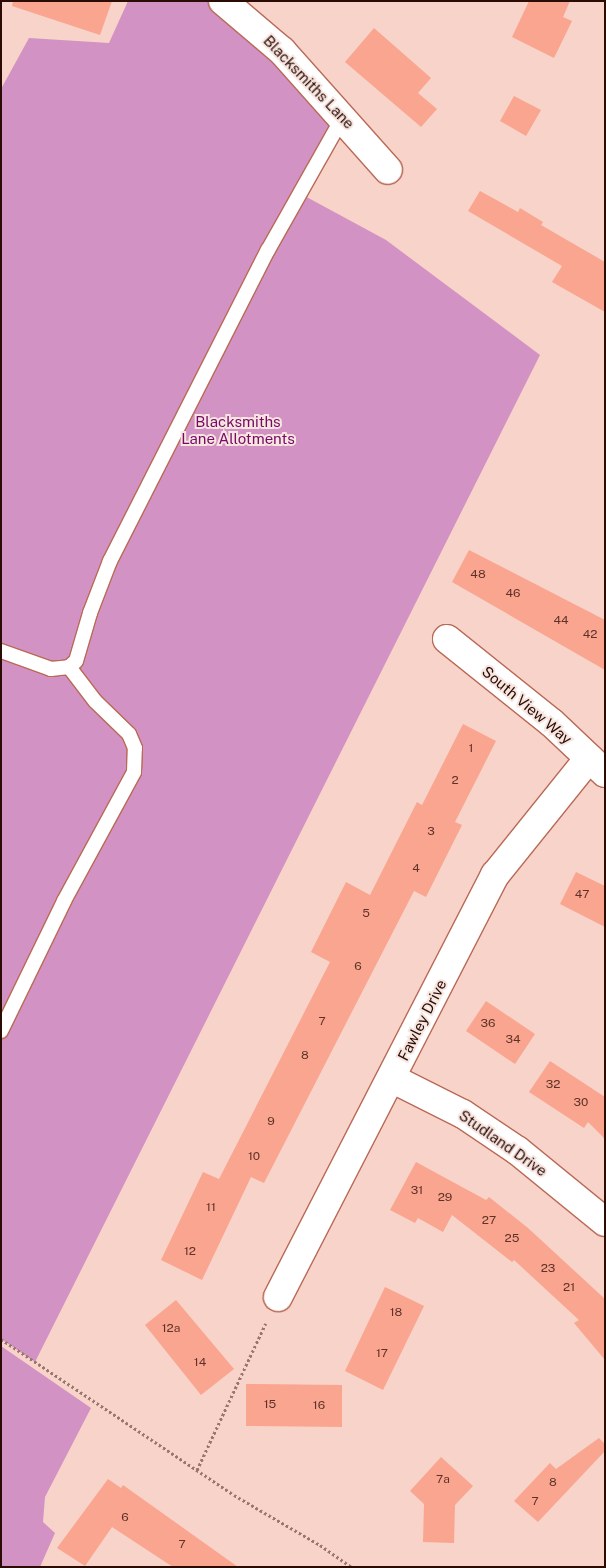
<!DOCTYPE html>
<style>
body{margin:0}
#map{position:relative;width:606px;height:1568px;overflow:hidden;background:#f7d3c9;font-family:"Public Sans",sans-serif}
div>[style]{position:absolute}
.green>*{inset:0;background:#d292c3}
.building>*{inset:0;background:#faa58f}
.path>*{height:3px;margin-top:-1.5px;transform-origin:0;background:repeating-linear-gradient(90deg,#99776f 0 2.5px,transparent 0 5px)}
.roads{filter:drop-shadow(1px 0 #b96a56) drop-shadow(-1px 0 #b96a56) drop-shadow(0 1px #b96a56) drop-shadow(0 -1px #b96a56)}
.service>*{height:14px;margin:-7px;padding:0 7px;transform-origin:7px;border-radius:7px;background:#fff}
.minor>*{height:28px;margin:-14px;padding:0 14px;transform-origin:14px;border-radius:14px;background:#fff}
span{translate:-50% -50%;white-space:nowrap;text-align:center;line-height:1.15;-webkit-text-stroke:4px #f7e5e0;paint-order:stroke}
.number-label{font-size:12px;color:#5e3228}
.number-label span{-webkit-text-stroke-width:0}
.street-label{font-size:15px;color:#2a0c05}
.park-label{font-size:15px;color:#780968}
.frame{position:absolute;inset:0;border:2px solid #2a0c05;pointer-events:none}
</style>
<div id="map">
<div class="green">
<i style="clip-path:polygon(128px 1px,223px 1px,343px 117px,301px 194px,386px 240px,540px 355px,35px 1362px,1px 1339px,1px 89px,29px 38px,109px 43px)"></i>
<i style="clip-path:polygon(1px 1346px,91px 1408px,45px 1497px,43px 1522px,55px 1533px,40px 1567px,1px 1567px)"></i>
</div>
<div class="building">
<i style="clip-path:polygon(13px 1px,112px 1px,100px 35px,12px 6px)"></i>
<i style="clip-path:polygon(529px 1px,570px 1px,563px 17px,572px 21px,554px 58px,512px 37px)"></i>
<i style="clip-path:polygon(374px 28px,431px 78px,418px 93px,437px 109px,421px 127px,345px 62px)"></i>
<i style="clip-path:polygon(514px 96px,541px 110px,526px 136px,500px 121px)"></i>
<i style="clip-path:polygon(480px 191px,518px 212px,520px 208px,543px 222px,541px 225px,605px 262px,605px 312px,552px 282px,562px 266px,468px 211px)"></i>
<i style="clip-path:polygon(469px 550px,605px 620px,605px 670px,452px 582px)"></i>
<i style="clip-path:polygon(463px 724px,496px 741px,455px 822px,462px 825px,426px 897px,414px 891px,264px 1183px,251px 1177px,202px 1280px,161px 1260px,203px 1172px,219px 1179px,330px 962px,311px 952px,346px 882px,370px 895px,417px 802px,422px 805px)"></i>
<i style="clip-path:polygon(576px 872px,605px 886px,605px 927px,560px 904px)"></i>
<i style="clip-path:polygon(486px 1001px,535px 1034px,515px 1064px,466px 1031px)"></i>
<i style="clip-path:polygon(550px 1061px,605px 1097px,605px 1139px,588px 1122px,584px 1128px,529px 1092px)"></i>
<i style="clip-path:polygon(416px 1162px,486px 1200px,489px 1197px,528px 1228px,605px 1299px,605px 1360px,574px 1323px,579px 1320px,514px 1260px,512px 1262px,452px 1215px,443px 1232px,418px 1218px,415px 1223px,390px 1210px)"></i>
<i style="clip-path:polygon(385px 1287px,424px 1306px,383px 1390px,345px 1371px)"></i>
<i style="clip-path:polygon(176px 1300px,234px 1369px,201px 1395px,145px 1325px)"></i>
<i style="clip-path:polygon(246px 1384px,342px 1385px,342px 1427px,246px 1426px)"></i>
<i style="clip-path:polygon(599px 1438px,605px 1444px,605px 1451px,538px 1522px,514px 1501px,550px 1463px,556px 1469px)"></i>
<i style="clip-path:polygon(441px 1457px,473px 1486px,455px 1505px,454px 1543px,423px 1542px,424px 1504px,410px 1491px)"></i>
<i style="clip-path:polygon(108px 1479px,121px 1488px,123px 1485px,238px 1567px,173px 1567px,112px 1527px,85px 1566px,57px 1548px)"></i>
</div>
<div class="path">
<i style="left:1px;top:1339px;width:280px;rotate:33.8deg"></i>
<i style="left:234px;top:1495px;width:99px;rotate:30.2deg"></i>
<i style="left:320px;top:1545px;width:38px;rotate:35deg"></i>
<i style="left:197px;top:1470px;width:162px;rotate:-64.9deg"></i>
</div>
<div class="roads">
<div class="service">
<i style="left:1px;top:651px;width:53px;rotate:19.8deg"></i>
<i style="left:51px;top:669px;width:18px;rotate:-6deg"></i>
<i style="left:69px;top:667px;width:9px;rotate:-41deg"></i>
<i style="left:76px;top:661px;width:50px;rotate:-73.7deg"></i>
<i style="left:90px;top:613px;width:56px;rotate:-69deg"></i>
<i style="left:110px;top:561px;width:349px;rotate:-63.1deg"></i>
<i style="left:268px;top:250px;width:153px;rotate:-60.6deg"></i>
<i style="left:1px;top:1031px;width:144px;rotate:-64.1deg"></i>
<i style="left:64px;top:901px;width:147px;rotate:-61.5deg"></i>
<i style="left:134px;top:772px;width:24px;rotate:-88deg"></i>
<i style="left:135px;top:748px;width:15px;rotate:-113deg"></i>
<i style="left:129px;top:734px;width:47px;rotate:-135.9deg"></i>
<i style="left:95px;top:701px;width:43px;rotate:-127.4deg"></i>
</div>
<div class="minor">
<i style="left:223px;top:1px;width:77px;rotate:40.3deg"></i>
<i style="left:282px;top:51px;width:159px;rotate:48.3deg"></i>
<i style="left:447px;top:639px;width:134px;rotate:38.7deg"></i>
<i style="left:552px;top:723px;width:73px;rotate:43.3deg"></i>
<i style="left:393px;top:1079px;width:78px;rotate:26.6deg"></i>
<i style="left:463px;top:1114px;width:66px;rotate:33.9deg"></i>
<i style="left:518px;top:1151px;width:112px;rotate:39.2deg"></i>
<i style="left:278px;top:1297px;width:475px;rotate:-62.8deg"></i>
<i style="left:495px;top:875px;width:150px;rotate:-51.2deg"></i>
</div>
</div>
<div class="number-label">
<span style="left:478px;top:575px">48</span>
<span style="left:513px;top:594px">46</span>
<span style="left:561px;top:621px">44</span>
<span style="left:590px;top:635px">42</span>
<span style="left:471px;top:749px">1</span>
<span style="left:455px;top:781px">2</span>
<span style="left:431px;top:832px">3</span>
<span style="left:416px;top:869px">4</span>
<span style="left:582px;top:895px">47</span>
<span style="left:366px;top:914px">5</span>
<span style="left:358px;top:967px">6</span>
<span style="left:322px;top:1022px">7</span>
<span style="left:488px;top:1024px">36</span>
<span style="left:513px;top:1040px">34</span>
<span style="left:305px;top:1056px">8</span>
<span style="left:553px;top:1085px">32</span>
<span style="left:581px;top:1103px">30</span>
<span style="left:271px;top:1122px">9</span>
<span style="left:254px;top:1157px">10</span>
<span style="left:417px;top:1191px">31</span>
<span style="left:445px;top:1198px">29</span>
<span style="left:211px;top:1208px">11</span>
<span style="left:489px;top:1221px">27</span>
<span style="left:512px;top:1239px">25</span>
<span style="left:190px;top:1252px">12</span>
<span style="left:548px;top:1269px">23</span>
<span style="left:569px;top:1288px">21</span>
<span style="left:396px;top:1313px">18</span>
<span style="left:171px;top:1329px">12a</span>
<span style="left:382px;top:1354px">17</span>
<span style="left:200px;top:1363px">14</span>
<span style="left:270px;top:1405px">15</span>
<span style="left:319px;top:1406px">16</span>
<span style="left:443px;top:1480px">7a</span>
<span style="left:553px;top:1483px">8</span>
<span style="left:535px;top:1502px">7</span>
<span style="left:125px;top:1518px">6</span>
<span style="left:182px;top:1545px">7</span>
</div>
<div class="street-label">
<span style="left:309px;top:82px;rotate:46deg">Blacksmiths Lane</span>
<span style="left:527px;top:705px;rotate:40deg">South View Way</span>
<span style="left:422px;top:1020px;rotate:-63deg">Fawley Drive</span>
<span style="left:503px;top:1143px;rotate:35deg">Studland Drive</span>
</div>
<div class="park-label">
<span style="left:238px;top:430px">Blacksmiths<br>Lane Allotments</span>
</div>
<div class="frame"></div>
</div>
